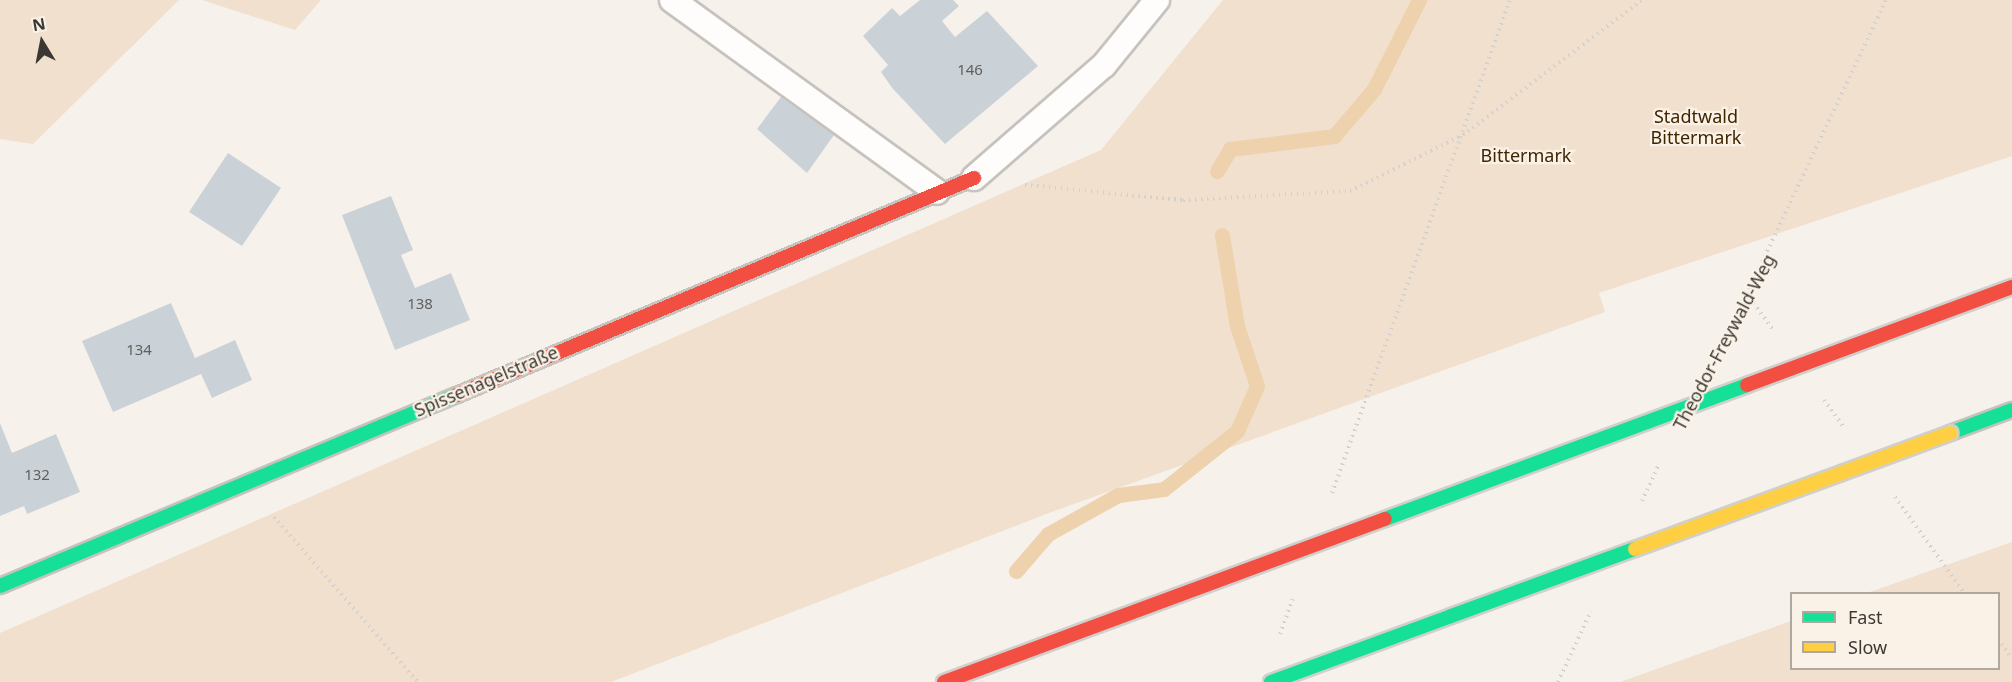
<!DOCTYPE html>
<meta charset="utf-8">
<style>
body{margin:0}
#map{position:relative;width:2012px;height:682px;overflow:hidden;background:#f6f1eb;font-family:"Noto Sans",sans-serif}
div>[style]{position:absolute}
.green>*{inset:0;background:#f1e0ce}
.stream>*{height:15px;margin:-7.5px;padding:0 7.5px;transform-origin:7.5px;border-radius:7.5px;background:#eed1ad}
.building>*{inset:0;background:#cbd2d7}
.path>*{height:4px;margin-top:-2px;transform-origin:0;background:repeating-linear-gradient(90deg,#d3d1cf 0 1.5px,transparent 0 6px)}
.roads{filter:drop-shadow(2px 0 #c6c2bd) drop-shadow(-2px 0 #c6c2bd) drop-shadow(0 2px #c6c2bd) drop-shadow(0 -2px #c6c2bd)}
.lane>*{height:24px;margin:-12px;padding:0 12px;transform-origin:12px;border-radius:12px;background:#fefdfc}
.fast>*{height:14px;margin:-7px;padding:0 7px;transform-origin:7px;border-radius:7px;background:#16e098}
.jam>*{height:14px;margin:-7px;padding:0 7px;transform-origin:7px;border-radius:7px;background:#f24e42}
.bridges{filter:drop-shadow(2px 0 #d1cfcc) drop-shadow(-2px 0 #d1cfcc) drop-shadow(0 2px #d1cfcc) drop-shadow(0 -2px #d1cfcc)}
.fast-bridge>*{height:14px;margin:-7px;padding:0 7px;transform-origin:7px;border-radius:7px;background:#16e098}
.slow-bridge>*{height:14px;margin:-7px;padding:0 7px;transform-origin:7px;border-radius:7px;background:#ffcf43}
.jam-bridge>*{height:14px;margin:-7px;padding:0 7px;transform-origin:7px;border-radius:7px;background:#f24e42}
span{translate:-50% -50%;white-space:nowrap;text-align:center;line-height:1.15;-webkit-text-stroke:4.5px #fbf2e7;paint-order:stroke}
.number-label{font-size:15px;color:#605f5e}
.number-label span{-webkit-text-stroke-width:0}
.park-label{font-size:18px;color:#3f2500}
.street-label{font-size:18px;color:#3c3935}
.legend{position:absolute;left:1790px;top:592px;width:210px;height:78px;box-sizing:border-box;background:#fbf2e7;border:2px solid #afa8a0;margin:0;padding:8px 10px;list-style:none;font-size:18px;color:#3c3935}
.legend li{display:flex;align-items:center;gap:12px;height:30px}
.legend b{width:30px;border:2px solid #afa8a0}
.north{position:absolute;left:12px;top:12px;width:60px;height:60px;-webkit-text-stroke:4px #fbf2e7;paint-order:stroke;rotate:350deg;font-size:16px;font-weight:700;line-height:24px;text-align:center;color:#3c3935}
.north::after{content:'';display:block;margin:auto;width:21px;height:27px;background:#3c3935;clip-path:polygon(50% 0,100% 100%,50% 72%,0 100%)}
</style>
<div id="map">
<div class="green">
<i style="clip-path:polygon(0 0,179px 0,33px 144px,0 139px)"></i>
<i style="clip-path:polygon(202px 0,321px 0,295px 30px)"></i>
<i style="clip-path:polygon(1223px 0,2012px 0,2012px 156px,1599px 293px,1605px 312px,1049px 513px,611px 682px,0 682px,0 633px,1101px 150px)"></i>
<i style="clip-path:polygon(2012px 542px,2012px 682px,1620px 682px,1791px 621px,1792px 668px,1998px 668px,1998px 594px,1867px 593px)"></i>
</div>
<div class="stream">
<i style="left:1217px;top:171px;width:26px;rotate:-59deg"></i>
<i style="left:1230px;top:149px;width:105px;rotate:-7.1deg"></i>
<i style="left:1334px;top:136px;width:62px;rotate:-49.6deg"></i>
<i style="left:1374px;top:89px;width:100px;rotate:-63.2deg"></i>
<i style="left:1016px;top:571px;width:49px;rotate:-49.1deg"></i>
<i style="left:1048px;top:534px;width:80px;rotate:-29.1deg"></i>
<i style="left:1118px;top:495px;width:46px;rotate:-7.4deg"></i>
<i style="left:1164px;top:489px;width:93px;rotate:-38.5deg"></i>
<i style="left:1237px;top:431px;width:49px;rotate:-66deg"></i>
<i style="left:1257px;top:386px;width:63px;rotate:-108.4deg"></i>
<i style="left:1237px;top:326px;width:92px;rotate:-99.4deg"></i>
</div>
<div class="building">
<i style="clip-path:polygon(920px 0,953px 0,959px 6px,942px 21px,955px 37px,987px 11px,1038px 66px,945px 144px,893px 89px,881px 72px,888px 65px,863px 36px,892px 8px,900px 16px)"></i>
<i style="clip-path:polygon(781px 97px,834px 135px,807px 173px,757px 129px)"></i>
<i style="clip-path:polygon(228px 153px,281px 188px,242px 246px,189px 212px)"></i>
<i style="clip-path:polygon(391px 196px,413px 250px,401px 255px,415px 288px,451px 273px,470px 320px,395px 350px,342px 215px)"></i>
<i style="clip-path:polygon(171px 303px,195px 358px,235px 340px,252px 380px,212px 398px,201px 374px,113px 412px,82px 341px)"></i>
<i style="clip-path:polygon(0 423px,12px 453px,56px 434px,80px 492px,27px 514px,24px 506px,0 516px)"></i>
</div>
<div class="path">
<i style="left:1025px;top:185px;width:159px;rotate:5.4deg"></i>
<i style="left:1183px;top:200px;width:167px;rotate:-3.1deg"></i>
<i style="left:1350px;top:191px;width:126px;rotate:-26.4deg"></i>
<i style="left:1463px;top:135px;width:224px;rotate:-37deg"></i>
<i style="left:1750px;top:298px;width:41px;rotate:54deg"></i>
<i style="left:1721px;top:349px;width:386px;rotate:-64.7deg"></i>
<i style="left:1824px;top:400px;width:34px;rotate:54deg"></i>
<i style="left:1332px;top:493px;width:524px;rotate:-70.15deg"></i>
<i style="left:1895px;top:497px;width:120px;rotate:54.2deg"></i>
<i style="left:1642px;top:501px;width:41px;rotate:-65.3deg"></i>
<i style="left:274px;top:517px;width:219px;rotate:48.9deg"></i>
<i style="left:1280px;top:634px;width:37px;rotate:-70deg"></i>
<i style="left:1998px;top:639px;width:24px;rotate:54deg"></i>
<i style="left:1558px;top:682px;width:78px;rotate:-65.1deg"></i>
</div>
<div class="roads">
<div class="lane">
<i style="left:672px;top:0;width:327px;rotate:35.9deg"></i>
<i style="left:974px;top:178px;width:172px;rotate:-41deg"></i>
<i style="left:1104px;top:65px;width:84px;rotate:-50.8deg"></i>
</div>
<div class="fast">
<i style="left:1950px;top:433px;width:66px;rotate:-20.4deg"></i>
<i style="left:0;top:586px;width:495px;rotate:-22.7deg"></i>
</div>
<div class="jam">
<i style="left:457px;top:395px;width:561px;rotate:-22.77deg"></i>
</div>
</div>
<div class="bridges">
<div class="fast-bridge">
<i style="left:1385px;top:519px;width:386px;rotate:-20.3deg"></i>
<i style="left:1271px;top:682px;width:388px;rotate:-20.1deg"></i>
</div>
<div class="slow-bridge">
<i style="left:1635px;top:549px;width:336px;rotate:-20.2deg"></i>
</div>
<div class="jam-bridge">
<i style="left:1747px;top:385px;width:283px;rotate:-20.3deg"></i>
<i style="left:944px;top:682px;width:470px;rotate:-20.3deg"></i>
</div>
</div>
<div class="number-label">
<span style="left:970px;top:70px">146</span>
<span style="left:420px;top:304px">138</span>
<span style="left:139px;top:350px">134</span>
<span style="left:37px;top:475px">132</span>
</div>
<div class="park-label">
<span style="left:1696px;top:127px">Stadtwald<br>Bittermark</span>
<span style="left:1526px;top:155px">Bittermark</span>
</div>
<div class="street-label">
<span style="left:1724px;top:342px;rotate:-62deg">Theodor-Freywald-Weg</span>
<span style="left:486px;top:381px;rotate:-23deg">Spissenagelstraße</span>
</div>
<ul class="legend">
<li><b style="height:8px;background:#16e098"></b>Fast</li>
<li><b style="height:8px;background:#ffcf43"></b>Slow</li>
</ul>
<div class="north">N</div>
</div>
